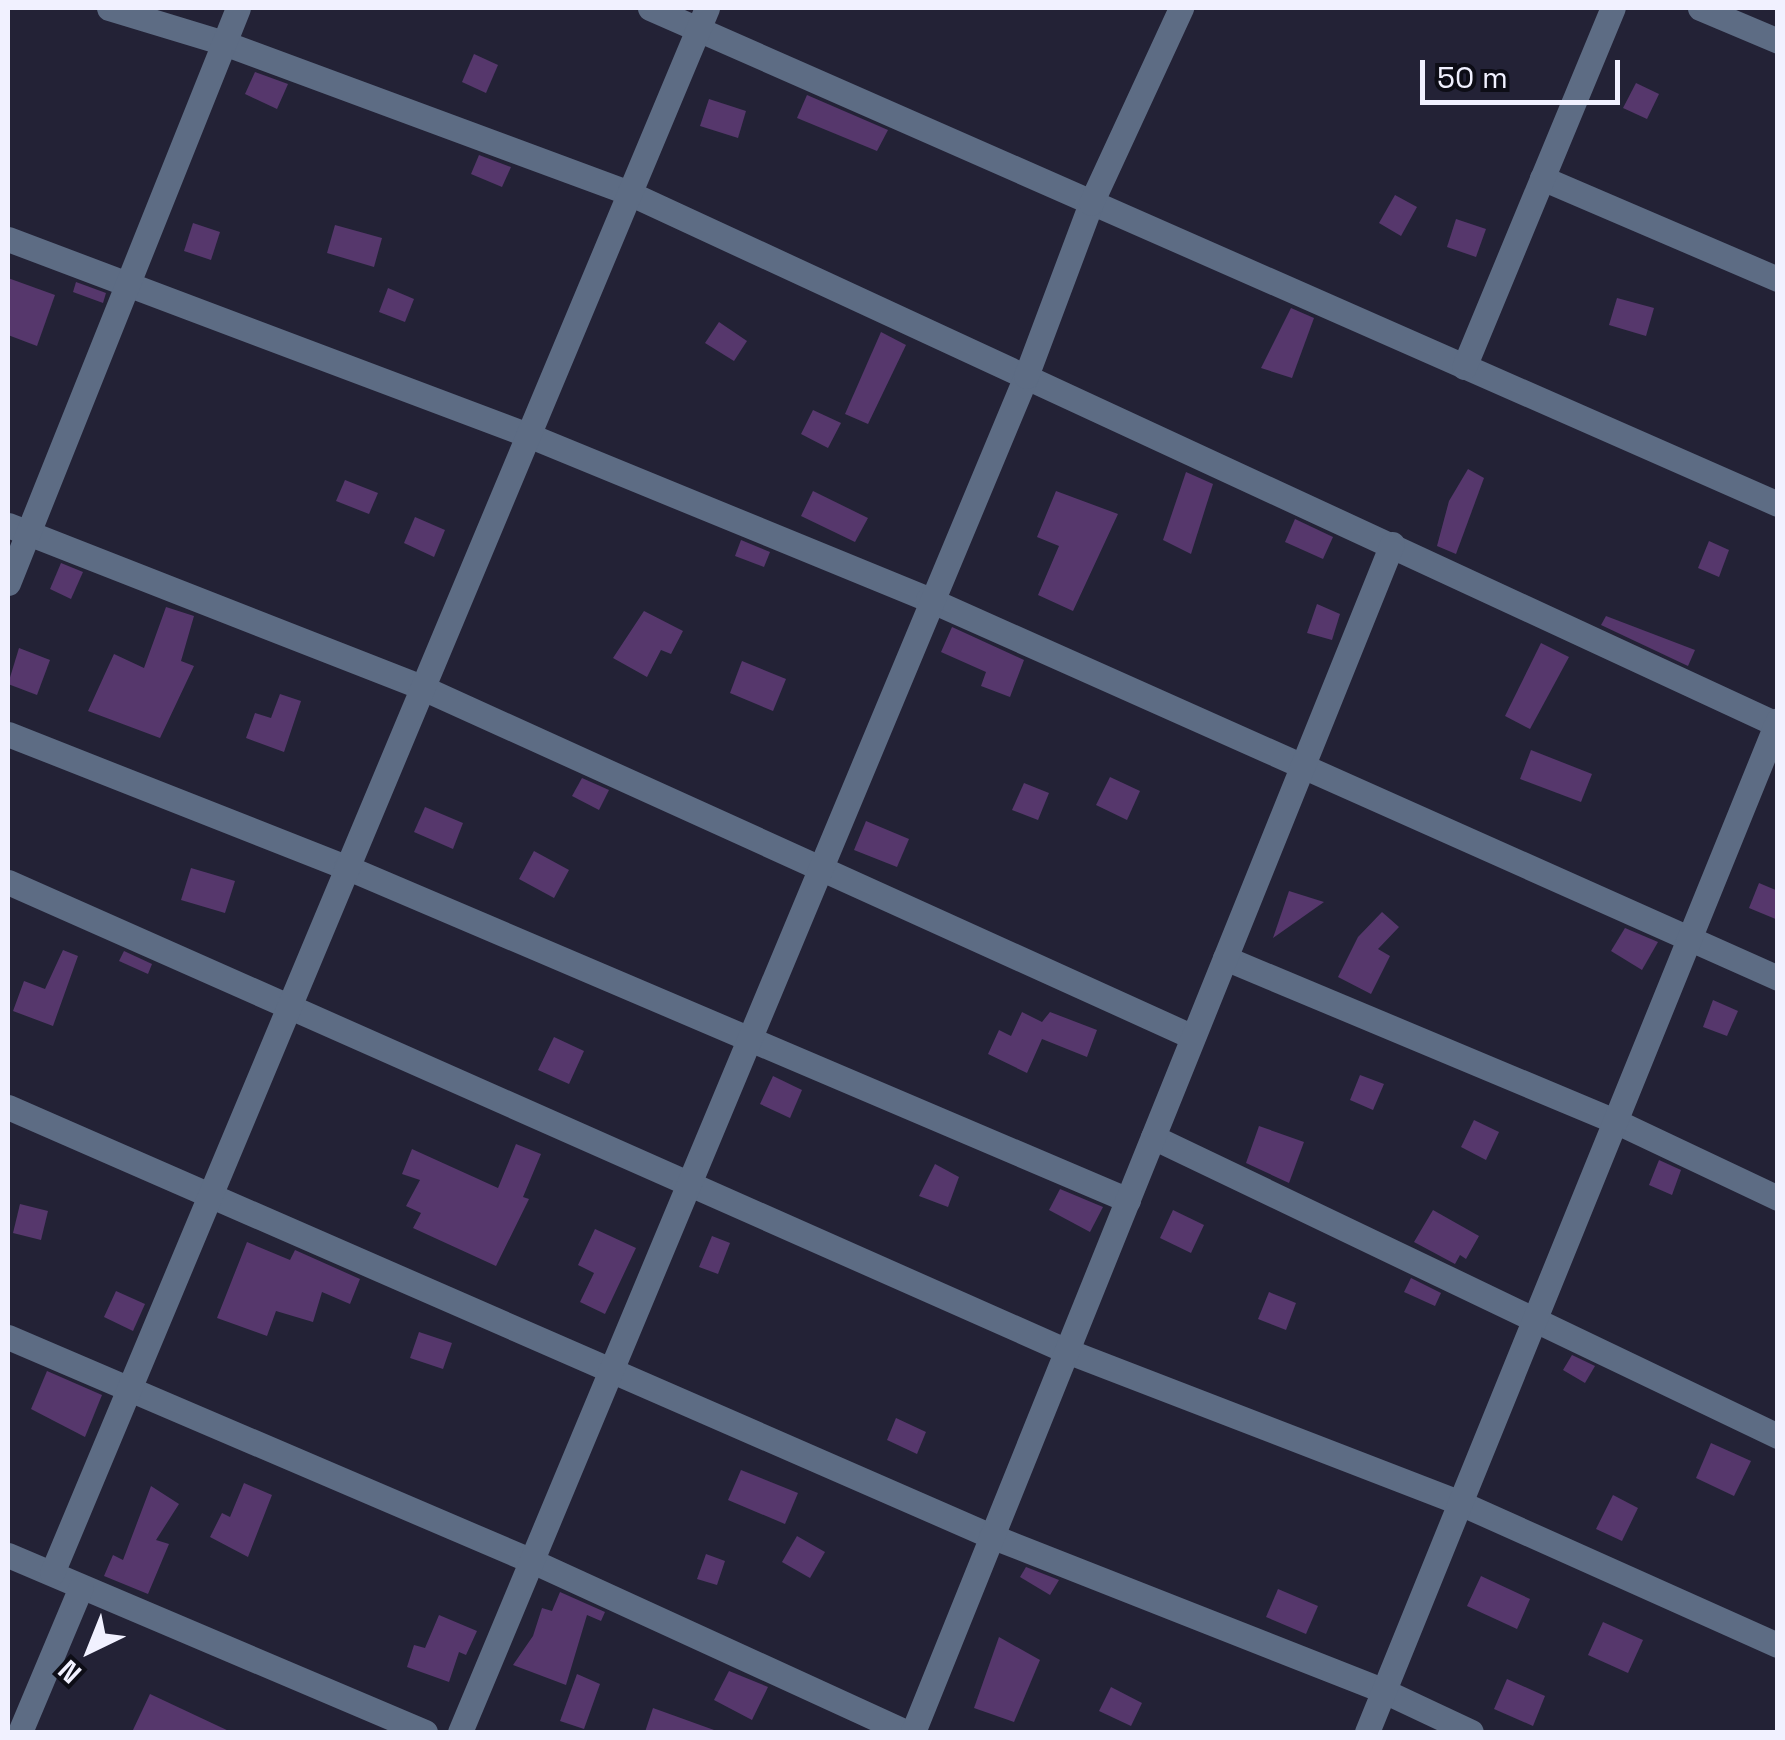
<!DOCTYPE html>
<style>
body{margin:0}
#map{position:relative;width:1785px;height:1740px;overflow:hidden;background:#232236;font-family:"Space Grotesk",sans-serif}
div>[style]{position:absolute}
.building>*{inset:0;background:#56376c}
.minor>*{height:25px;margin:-12.5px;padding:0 12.5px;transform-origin:12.5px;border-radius:12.5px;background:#5d6c84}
span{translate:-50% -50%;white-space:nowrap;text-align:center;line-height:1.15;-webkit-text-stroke:10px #0d0d16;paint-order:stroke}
.frame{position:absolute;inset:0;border:10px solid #f1f1ff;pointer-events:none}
.north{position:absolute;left:40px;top:1600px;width:100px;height:100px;-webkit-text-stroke:8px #0d0d16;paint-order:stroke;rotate:223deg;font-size:28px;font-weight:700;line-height:40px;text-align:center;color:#f1f1ff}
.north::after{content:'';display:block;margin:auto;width:35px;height:45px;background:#f1f1ff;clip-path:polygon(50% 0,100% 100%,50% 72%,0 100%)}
.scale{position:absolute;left:1420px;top:60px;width:200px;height:45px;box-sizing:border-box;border:5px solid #f1f1ff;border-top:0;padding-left:12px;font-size:30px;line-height:35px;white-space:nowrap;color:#f1f1ff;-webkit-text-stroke:8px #0d0d16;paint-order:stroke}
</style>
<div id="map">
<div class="building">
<i style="clip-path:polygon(474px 54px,498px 65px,486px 93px,462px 82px)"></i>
<i style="clip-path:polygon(255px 72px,288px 84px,277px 109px,245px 94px)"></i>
<i style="clip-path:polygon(1636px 83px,1659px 94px,1647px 119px,1623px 108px)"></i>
<i style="clip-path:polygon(807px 95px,888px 130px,877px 151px,797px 118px)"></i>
<i style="clip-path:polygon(709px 99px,746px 111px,738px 138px,700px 126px)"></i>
<i style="clip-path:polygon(479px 155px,511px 167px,502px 187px,471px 174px)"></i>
<i style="clip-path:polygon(1395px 195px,1417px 207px,1401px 236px,1379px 223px)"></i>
<i style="clip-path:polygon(1456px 219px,1486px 229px,1476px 257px,1447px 247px)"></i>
<i style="clip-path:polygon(193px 223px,220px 232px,211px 260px,184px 251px)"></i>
<i style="clip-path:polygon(335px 225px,382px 238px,374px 267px,327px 253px)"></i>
<i style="clip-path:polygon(8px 278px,55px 295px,37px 346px,8px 335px)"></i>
<i style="clip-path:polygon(76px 282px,106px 293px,103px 303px,73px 292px)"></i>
<i style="clip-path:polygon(388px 288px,414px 299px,405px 322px,379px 312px)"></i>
<i style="clip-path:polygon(1617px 298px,1654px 308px,1646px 336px,1609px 325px)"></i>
<i style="clip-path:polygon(1291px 308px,1314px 318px,1292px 378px,1261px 368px)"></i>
<i style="clip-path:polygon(719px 322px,747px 341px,734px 361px,705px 343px)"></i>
<i style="clip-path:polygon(881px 332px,906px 345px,868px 424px,845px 414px)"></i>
<i style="clip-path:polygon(813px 410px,841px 423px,828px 448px,801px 434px)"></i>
<i style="clip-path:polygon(1468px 469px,1484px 478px,1456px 554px,1437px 546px,1449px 501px)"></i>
<i style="clip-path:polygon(1186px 472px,1213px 484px,1191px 554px,1163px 540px)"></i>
<i style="clip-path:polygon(345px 480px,378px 493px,369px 514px,336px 501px)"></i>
<i style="clip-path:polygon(813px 491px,868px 518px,855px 542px,801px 516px)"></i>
<i style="clip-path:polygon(1056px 491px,1118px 514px,1073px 611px,1038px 595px,1059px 546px,1037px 537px)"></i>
<i style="clip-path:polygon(415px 517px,445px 530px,434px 557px,404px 543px)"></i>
<i style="clip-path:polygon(1295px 519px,1333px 537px,1323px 559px,1285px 542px)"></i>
<i style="clip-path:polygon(741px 540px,770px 552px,764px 567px,735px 556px)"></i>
<i style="clip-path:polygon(1709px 541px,1729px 550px,1719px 577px,1698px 568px)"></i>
<i style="clip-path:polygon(61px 563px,83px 572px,71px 599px,50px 589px)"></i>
<i style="clip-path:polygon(1317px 604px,1340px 614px,1332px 640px,1307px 633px)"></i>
<i style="clip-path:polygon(166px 607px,194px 616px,181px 661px,194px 666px,160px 738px,88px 711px,114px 654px,144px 668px)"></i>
<i style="clip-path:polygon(644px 611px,683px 631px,671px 654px,661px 650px,647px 677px,613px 658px)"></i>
<i style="clip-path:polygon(1606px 616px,1695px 650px,1688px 666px,1601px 625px)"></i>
<i style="clip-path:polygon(952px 627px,1024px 660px,1010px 697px,981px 686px,986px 672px,941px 652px)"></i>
<i style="clip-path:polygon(1541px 643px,1569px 657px,1530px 729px,1505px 716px)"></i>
<i style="clip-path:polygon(19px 648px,50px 660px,37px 695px,8px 684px)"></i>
<i style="clip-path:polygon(742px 661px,786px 679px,773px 711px,730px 693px)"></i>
<i style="clip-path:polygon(280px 694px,301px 701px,284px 752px,246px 738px,255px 713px,271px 718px)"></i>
<i style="clip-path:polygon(1531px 750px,1592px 774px,1581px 802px,1520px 779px)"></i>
<i style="clip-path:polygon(1110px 777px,1140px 791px,1127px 820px,1096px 805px)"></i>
<i style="clip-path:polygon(582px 778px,609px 790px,599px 810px,572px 796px)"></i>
<i style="clip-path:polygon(1024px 783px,1049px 793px,1038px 820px,1012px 810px)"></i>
<i style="clip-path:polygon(425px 807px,463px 823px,453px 849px,414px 832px)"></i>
<i style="clip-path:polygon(866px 821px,909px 839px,897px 867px,854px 850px)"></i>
<i style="clip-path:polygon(534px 851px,569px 870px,554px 898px,519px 879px)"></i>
<i style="clip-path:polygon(191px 868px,235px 881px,225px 913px,181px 900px)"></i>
<i style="clip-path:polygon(1759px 883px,1778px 891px,1778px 920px,1749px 908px)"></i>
<i style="clip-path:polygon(1289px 891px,1324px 902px,1273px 938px)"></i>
<i style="clip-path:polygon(1382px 912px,1399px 927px,1378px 949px,1390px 956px,1371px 994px,1338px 977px,1358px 937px)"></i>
<i style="clip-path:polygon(1625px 928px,1658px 942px,1642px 970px,1611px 951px)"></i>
<i style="clip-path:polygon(63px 950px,78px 956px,53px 1026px,13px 1011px,24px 981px,45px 989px)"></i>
<i style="clip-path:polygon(124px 951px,152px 964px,148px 974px,119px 961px)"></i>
<i style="clip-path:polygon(1713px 1000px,1738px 1011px,1727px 1036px,1703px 1027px)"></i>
<i style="clip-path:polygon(1022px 1012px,1042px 1022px,1050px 1012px,1097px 1030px,1087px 1057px,1042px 1039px,1027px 1073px,988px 1054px,999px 1030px,1011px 1036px)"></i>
<i style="clip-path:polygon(554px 1037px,584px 1051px,569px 1084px,538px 1070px)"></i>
<i style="clip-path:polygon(1360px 1075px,1384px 1084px,1373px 1110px,1350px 1100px)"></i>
<i style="clip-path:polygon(773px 1076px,802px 1090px,790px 1118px,760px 1104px)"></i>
<i style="clip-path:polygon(1474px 1120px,1499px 1132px,1486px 1160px,1461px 1147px)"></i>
<i style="clip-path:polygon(1259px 1126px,1304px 1142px,1289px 1183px,1246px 1163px)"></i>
<i style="clip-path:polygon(516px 1144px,541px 1154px,523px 1197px,529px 1199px,496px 1266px,413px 1228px,421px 1213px,406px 1206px,420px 1180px,402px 1174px,412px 1149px,498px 1188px)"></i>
<i style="clip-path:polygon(1659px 1160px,1681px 1170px,1672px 1195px,1649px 1185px)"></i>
<i style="clip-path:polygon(935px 1164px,959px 1177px,948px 1207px,919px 1196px)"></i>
<i style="clip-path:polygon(1060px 1189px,1103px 1207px,1090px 1232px,1049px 1210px)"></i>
<i style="clip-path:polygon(20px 1204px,48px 1211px,41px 1240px,13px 1233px)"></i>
<i style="clip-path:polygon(1173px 1210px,1204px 1225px,1191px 1253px,1160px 1238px)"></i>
<i style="clip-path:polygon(1433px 1210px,1479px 1236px,1466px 1259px,1460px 1255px,1455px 1264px,1414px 1242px)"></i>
<i style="clip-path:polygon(595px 1229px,636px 1248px,605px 1314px,580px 1302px,594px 1273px,578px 1265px)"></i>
<i style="clip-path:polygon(712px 1236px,730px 1243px,718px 1274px,699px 1267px)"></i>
<i style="clip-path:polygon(247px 1242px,290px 1260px,295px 1250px,360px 1279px,350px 1304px,322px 1292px,313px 1322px,276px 1311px,267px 1336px,217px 1318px)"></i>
<i style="clip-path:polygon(1411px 1278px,1441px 1293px,1435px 1306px,1404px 1292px)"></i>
<i style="clip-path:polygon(116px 1291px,145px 1304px,133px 1331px,104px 1317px)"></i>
<i style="clip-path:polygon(1269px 1292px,1296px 1303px,1286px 1330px,1258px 1319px)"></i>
<i style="clip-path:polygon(419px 1332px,452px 1343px,443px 1369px,410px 1358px)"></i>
<i style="clip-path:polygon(1572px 1355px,1595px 1366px,1585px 1383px,1563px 1370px)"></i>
<i style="clip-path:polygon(47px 1371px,102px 1395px,85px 1437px,31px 1409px)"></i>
<i style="clip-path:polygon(896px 1418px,926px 1432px,917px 1454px,887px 1440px)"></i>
<i style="clip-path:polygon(1711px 1443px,1751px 1461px,1734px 1496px,1696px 1478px)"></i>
<i style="clip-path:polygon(741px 1470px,798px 1493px,785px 1524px,728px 1500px)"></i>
<i style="clip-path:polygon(244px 1483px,272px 1495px,248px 1557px,210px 1537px,222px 1513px,230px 1517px)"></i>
<i style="clip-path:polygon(151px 1486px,179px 1504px,156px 1540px,169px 1544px,148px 1594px,104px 1576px,113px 1555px,123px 1560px)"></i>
<i style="clip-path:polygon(1613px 1495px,1638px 1508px,1622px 1541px,1596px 1529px)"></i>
<i style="clip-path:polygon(797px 1536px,825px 1552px,810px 1578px,782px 1562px)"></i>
<i style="clip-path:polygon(706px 1554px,725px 1561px,717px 1585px,697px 1579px)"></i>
<i style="clip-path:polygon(1026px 1567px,1059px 1580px,1050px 1595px,1020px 1577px)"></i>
<i style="clip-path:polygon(1481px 1576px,1530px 1599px,1517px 1629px,1467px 1606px)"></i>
<i style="clip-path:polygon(1278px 1589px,1318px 1606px,1306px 1634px,1266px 1617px)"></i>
<i style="clip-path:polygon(560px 1592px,605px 1612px,601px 1621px,587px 1615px,566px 1685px,513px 1665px,533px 1636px,542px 1608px,552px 1611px)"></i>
<i style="clip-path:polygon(439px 1615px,477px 1631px,466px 1655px,459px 1652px,449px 1682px,407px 1667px,414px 1645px,425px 1648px)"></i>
<i style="clip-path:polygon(1603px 1622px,1643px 1640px,1628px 1673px,1588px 1655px)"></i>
<i style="clip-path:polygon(999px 1637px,1040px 1660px,1014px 1722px,974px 1708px)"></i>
<i style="clip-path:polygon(729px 1671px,768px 1687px,752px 1720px,714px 1700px)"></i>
<i style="clip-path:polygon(577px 1674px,600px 1684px,584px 1729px,560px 1721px)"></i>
<i style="clip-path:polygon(1507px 1679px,1545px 1696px,1533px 1726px,1494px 1709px)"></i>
<i style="clip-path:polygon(1111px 1687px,1142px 1703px,1131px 1726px,1099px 1711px)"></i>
<i style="clip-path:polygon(150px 1694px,231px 1732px,132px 1732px)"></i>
<i style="clip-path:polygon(653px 1708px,714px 1730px,714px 1732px,645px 1732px)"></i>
</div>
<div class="minor">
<i style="left:109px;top:8px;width:120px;rotate:16.9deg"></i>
<i style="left:224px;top:43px;width:432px;rotate:20.3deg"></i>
<i style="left:629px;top:193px;width:1266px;rotate:24.84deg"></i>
<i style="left:650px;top:8px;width:1232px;rotate:23.74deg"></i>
<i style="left:1700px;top:8px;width:85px;rotate:22.9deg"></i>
<i style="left:1542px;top:178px;width:257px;rotate:23.2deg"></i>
<i style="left:8px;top:239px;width:556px;rotate:20.65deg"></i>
<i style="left:528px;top:435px;width:432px;rotate:22.3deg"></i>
<i style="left:928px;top:599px;width:931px;rotate:24.03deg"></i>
<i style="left:1464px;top:367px;width:389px;rotate:-67.5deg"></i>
<i style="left:8px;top:525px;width:446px;rotate:21.4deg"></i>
<i style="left:423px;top:688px;width:845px;rotate:24.38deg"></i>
<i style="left:8px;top:583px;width:619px;rotate:-68.2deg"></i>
<i style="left:8px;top:734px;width:363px;rotate:21.5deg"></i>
<i style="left:346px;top:867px;width:850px;rotate:23.07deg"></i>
<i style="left:8px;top:882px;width:1158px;rotate:23.89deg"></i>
<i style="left:1067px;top:1351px;width:421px;rotate:21.1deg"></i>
<i style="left:1460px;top:1503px;width:348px;rotate:24.1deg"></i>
<i style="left:1225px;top:958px;width:423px;rotate:22.7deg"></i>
<i style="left:1615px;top:1121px;width:180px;rotate:25.3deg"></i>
<i style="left:8px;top:1107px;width:1073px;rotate:23.58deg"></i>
<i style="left:991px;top:1536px;width:422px;rotate:21.5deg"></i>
<i style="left:1384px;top:1691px;width:96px;rotate:25.2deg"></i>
<i style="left:1153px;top:1137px;width:693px;rotate:25.57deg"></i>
<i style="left:8px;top:1337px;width:570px;rotate:23.15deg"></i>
<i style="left:532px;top:1561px;width:410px;rotate:24.6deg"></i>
<i style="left:8px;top:1555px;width:453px;rotate:23deg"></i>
<i style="left:52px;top:1573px;width:1697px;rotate:-67.29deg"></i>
<i style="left:20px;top:1732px;width:157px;rotate:-67.2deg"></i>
<i style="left:460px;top:1732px;width:1469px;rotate:-67.34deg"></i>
<i style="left:1026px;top:376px;width:185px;rotate:-69.4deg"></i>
<i style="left:1091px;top:203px;width:215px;rotate:-65.2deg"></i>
<i style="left:913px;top:1732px;width:1281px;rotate:-68.04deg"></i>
<i style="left:1367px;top:1732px;width:1092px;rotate:-67.9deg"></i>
</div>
<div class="frame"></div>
<div class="north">N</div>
<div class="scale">50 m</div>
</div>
